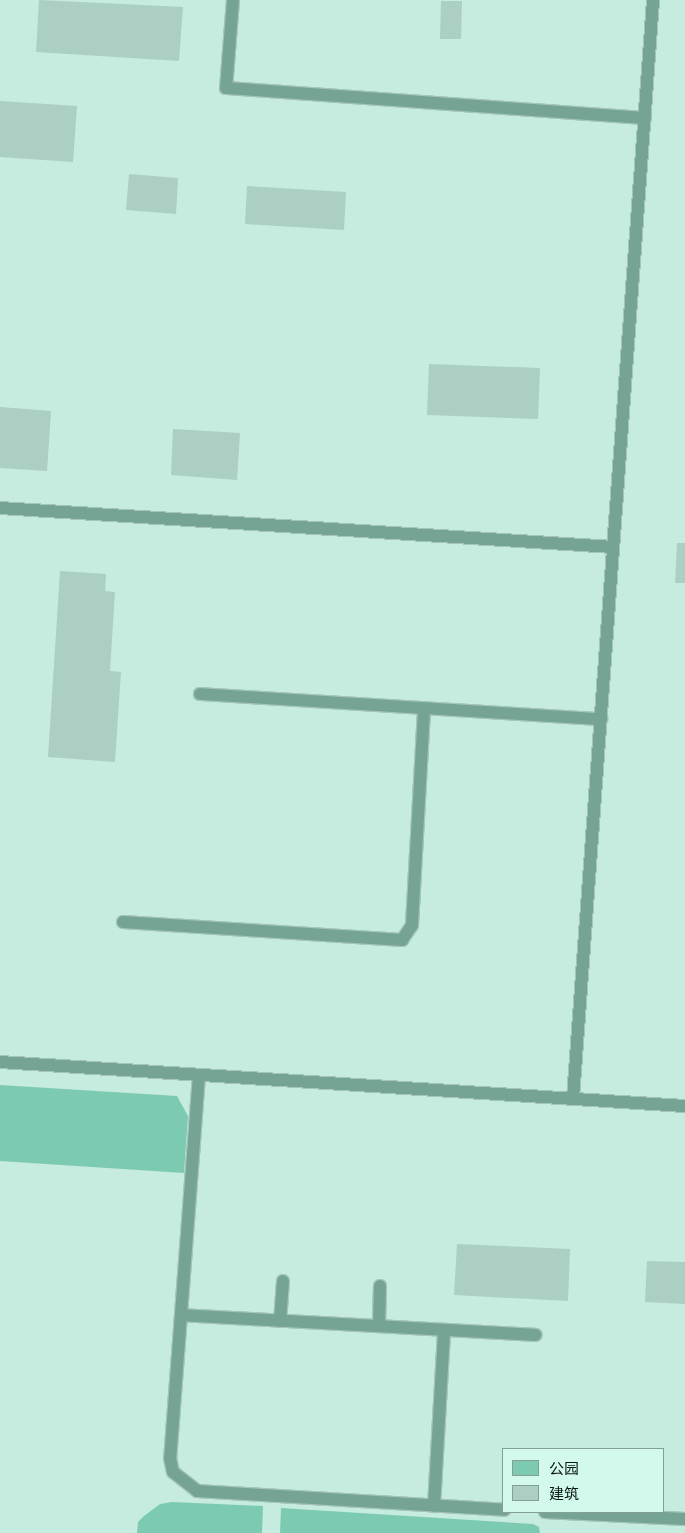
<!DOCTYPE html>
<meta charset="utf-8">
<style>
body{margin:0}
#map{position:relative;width:685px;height:1533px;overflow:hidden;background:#c6ebdf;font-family:"Asap Condensed","Noto Sans SC",sans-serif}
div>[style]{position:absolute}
.green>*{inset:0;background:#7dcab2}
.building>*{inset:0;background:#abcfc3}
.roads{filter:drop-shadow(1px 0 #a4c5ba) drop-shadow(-1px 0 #a4c5ba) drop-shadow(0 1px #a4c5ba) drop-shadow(0 -1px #a4c5ba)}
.lane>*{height:12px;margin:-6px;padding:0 6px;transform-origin:6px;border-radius:6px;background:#75a494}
span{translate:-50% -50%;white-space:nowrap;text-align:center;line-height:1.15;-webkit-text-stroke:4.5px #d3f9ec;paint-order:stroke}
.legend{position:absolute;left:502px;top:1448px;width:162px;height:65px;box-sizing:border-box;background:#d3f9ec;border:1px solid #839f96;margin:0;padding:6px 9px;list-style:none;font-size:15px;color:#0b1814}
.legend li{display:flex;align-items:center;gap:10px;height:25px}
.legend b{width:25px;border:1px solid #839f96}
</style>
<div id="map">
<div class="green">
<i style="clip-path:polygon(0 1085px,177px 1096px,188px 1116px,184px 1173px,0 1161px)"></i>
<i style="clip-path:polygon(172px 1502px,263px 1506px,262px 1533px,137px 1533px,138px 1522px,144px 1516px,160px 1504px)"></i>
<i style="clip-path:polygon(281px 1508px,533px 1524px,539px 1527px,540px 1533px,280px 1533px)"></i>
</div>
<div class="building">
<i style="clip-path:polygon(39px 0,183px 7px,179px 61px,36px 52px)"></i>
<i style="clip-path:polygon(441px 1px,462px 1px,461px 39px,440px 39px)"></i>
<i style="clip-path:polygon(0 101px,77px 106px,73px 162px,0 157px)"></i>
<i style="clip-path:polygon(129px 174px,178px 178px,176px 214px,126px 210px)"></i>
<i style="clip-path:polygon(247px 186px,346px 192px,344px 230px,245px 224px)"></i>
<i style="clip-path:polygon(429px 364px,540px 368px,538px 419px,427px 415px)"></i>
<i style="clip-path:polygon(0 407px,51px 411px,47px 471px,0 468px)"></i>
<i style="clip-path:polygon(173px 429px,240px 433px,237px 480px,171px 475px)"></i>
<i style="clip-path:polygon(677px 543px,685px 543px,685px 583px,675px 583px)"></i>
<i style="clip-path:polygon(60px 571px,106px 574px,105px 591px,115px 592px,110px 671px,121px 672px,115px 762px,48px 757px)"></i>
<i style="clip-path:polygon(457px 1244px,570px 1249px,568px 1301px,454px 1295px)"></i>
<i style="clip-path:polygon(647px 1261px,685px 1262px,685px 1304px,645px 1302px)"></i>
</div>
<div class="roads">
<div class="lane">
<i style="left:233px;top:0;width:88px;rotate:94.5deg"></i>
<i style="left:226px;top:88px;width:420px;rotate:4.1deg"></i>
<i style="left:0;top:508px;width:614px;rotate:3.64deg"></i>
<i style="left:200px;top:694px;width:402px;rotate:3.6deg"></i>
<i style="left:123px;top:922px;width:280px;rotate:3.7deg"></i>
<i style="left:402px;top:940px;width:18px;rotate:-56deg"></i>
<i style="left:412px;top:925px;width:217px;rotate:-86.8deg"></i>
<i style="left:0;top:1062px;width:686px;rotate:3.68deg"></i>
<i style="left:199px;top:1075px;width:384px;rotate:94.3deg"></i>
<i style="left:170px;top:1458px;width:14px;rotate:78deg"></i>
<i style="left:173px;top:1472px;width:31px;rotate:38deg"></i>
<i style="left:197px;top:1491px;width:308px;rotate:3.5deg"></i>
<i style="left:573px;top:1098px;width:1101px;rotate:-85.83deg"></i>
<i style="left:181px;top:1315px;width:355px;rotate:3.2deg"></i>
<i style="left:280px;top:1321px;width:40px;rotate:-85.7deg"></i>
<i style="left:379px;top:1326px;width:40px;rotate:-88.6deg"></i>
<i style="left:434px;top:1506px;width:176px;rotate:-86.7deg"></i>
<i style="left:545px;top:1512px;width:140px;rotate:2.9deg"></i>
</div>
</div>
<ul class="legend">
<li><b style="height:14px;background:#7dcab2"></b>公园</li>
<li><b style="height:14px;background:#abcfc3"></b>建筑</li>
</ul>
</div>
